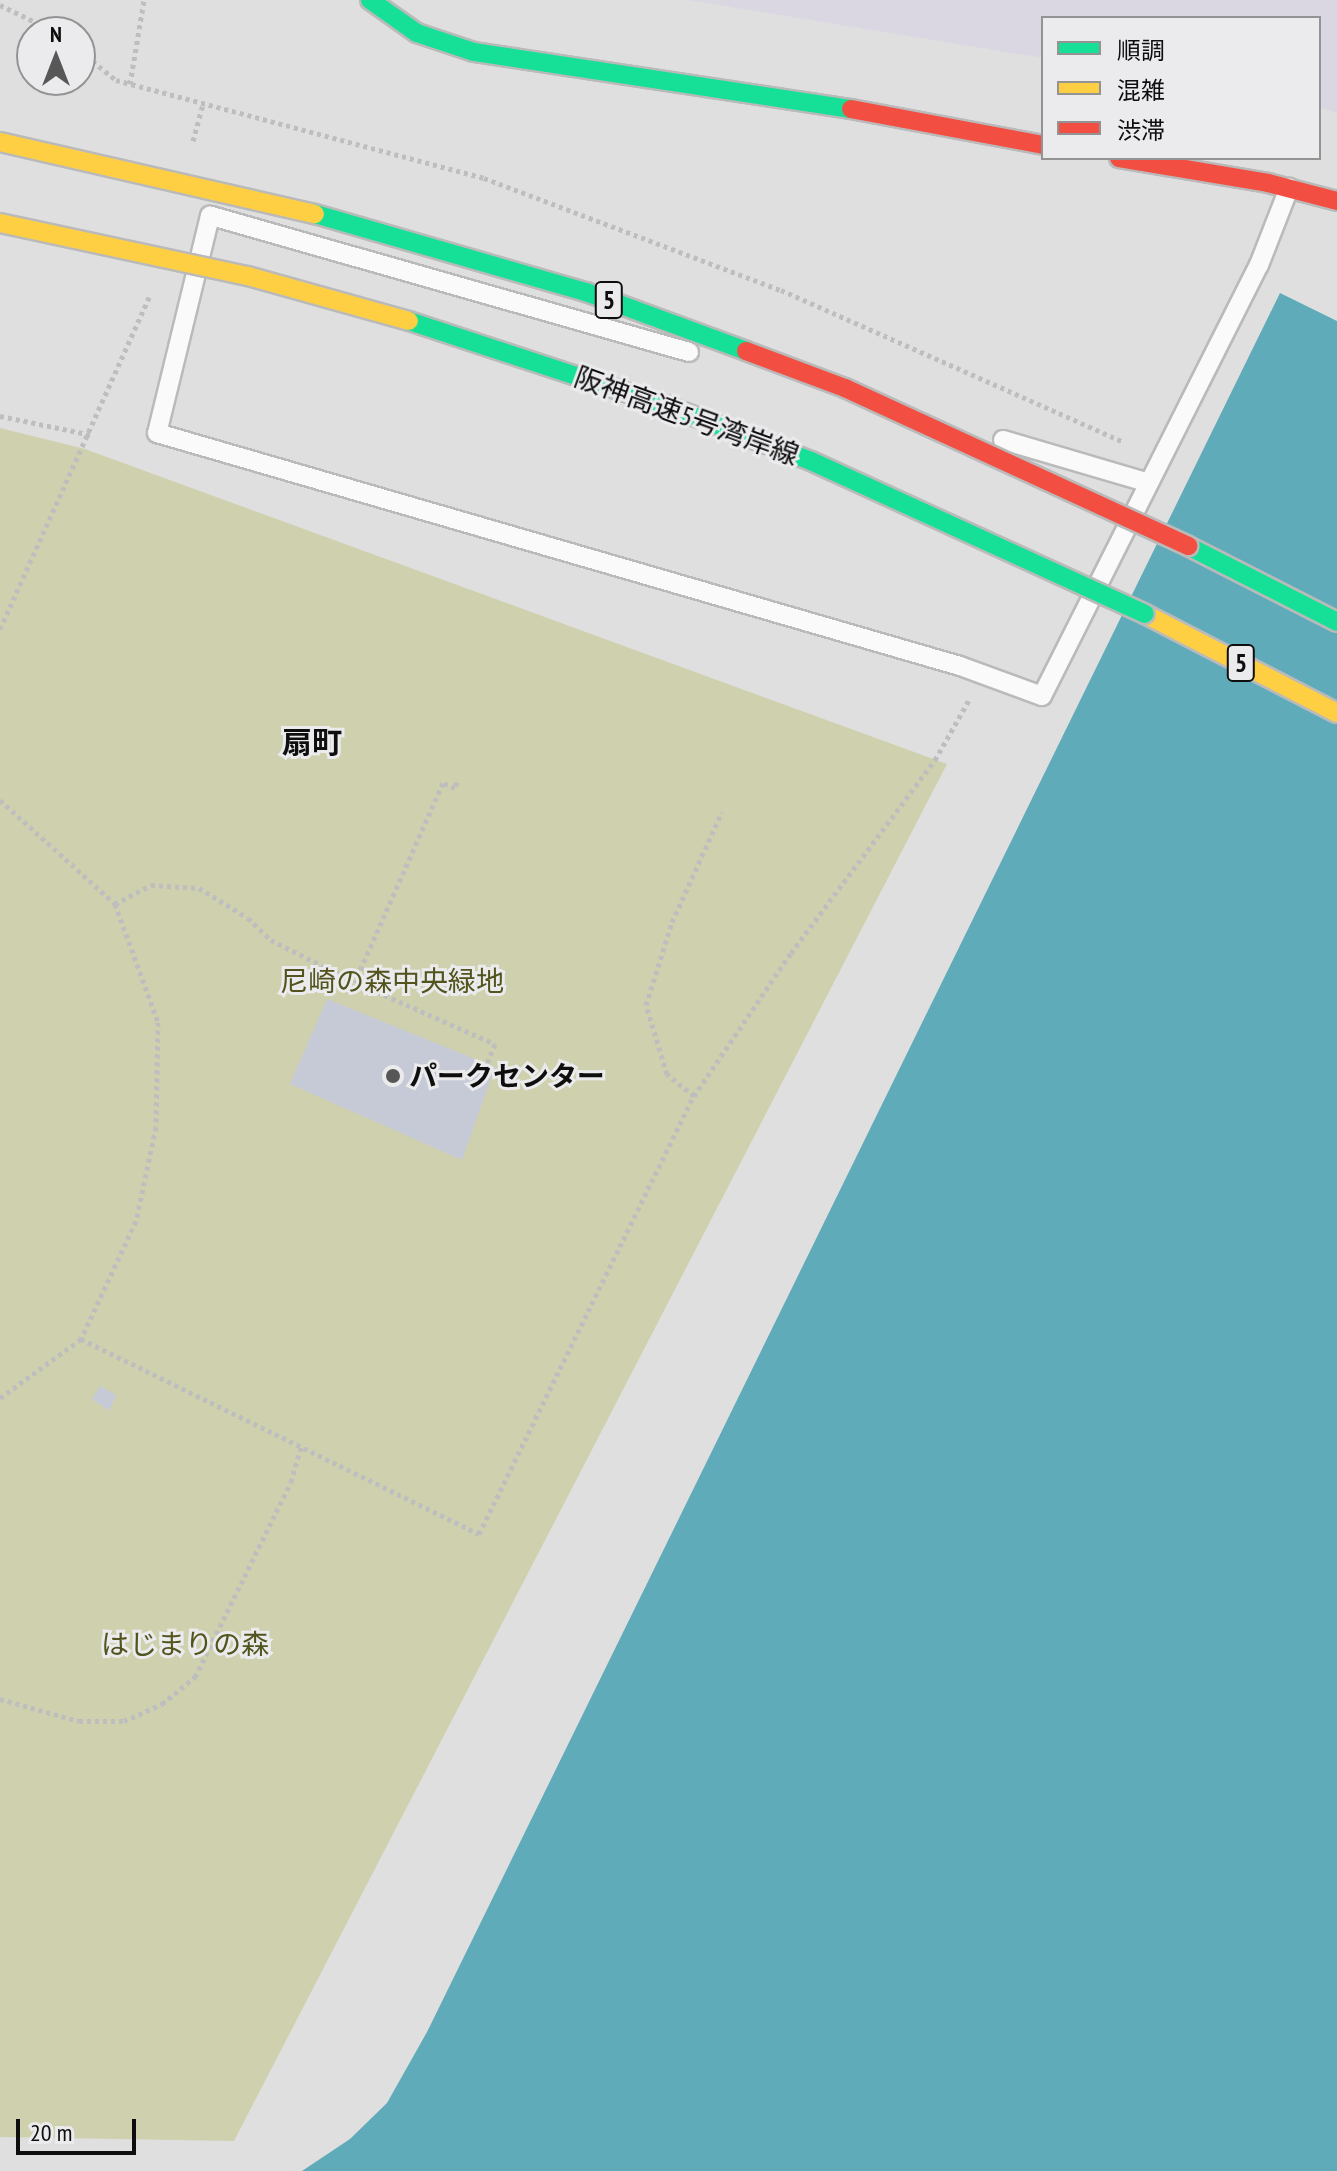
<!DOCTYPE html>
<meta charset="utf-8">
<style>
body{margin:0}
#map{position:relative;width:1337px;height:2171px;overflow:hidden;background:#dfdfdf;font-family:"PT Sans Narrow","Noto Sans JP",sans-serif}
div>[style]{position:absolute}
.industrial>*{inset:0;background:#dad7e3}
.green>*{inset:0;background:#cfd1ae}
.water>*{inset:0;background:#60abba}
.building>*{inset:0;background:#c5cad6}
.path>*{height:5px;margin-top:-2.5px;transform-origin:0;background:repeating-linear-gradient(90deg,#bebebe 0 4px,transparent 0 8px)}
.roads{filter:drop-shadow(2px 0 #bababa) drop-shadow(-2px 0 #bababa) drop-shadow(0 2px #bababa) drop-shadow(0 -2px #bababa)}
.lane>*{height:18px;margin:-9px;padding:0 9px;transform-origin:9px;border-radius:9px;background:#fafafa}
.fast>*{height:18px;margin:-9px;padding:0 9px;transform-origin:9px;border-radius:9px;background:#16e098}
.slow>*{height:18px;margin:-9px;padding:0 9px;transform-origin:9px;border-radius:9px;background:#ffcf43}
.jam>*{height:18px;margin:-9px;padding:0 9px;transform-origin:9px;border-radius:9px;background:#f24e42}
.bridges{filter:drop-shadow(2px 0 #bababa) drop-shadow(-2px 0 #bababa) drop-shadow(0 2px #bababa) drop-shadow(0 -2px #bababa)}
.fast-bridge>*{height:18px;margin:-9px;padding:0 9px;transform-origin:9px;border-radius:9px;background:#16e098}
.slow-bridge>*{height:18px;margin:-9px;padding:0 9px;transform-origin:9px;border-radius:9px;background:#ffcf43}
.jam-bridge>*{height:18px;margin:-9px;padding:0 9px;transform-origin:9px;border-radius:9px;background:#f24e42}
.dots>*{width:22px;height:22px;translate:-50% -50%;box-sizing:border-box;border:4px solid #ebebed;border-radius:50%}
span{translate:-50% -50%;white-space:nowrap;text-align:center;line-height:1.15;-webkit-text-stroke:6px #ebebed;paint-order:stroke}
.shield-label span{padding:2px 6px;background:#ebebed;border:2px solid;border-radius:6px;-webkit-text-stroke-width:0}
.shield-label{font-size:26px;color:#0e0e0f;font-weight:700}
.street-label{font-size:28px;color:#0e0e0f}
.park-label{font-size:28px;color:#53541d}
.poi-label{font-size:28px;color:#0e0e0f;font-weight:700}
.left{translate:0 -50%;text-align:left}
.neighbourhood-label{font-size:30px;color:#0e0e0f;font-weight:700}
.legend{position:absolute;left:1041px;top:16px;width:280px;height:144px;box-sizing:border-box;background:#ebebed;border:2px solid #939394;margin:0;padding:10px 14px;list-style:none;font-size:24px;color:#0e0e0f}
.legend li{display:flex;align-items:center;gap:16px;height:40px}
.legend b{width:40px;border:2px solid #939394}
.north{position:absolute;left:16px;top:16px;width:80px;height:80px;box-sizing:border-box;background:#ebebed;border:2px solid #939394;border-radius:50%;rotate:0deg;font-size:22px;font-weight:700;line-height:32px;text-align:center;color:#0e0e0f}
.north::after{content:'';display:block;margin:auto;width:28px;height:36px;background:#575758;clip-path:polygon(50% 0,100% 100%,50% 72%,0 100%)}
.scale{position:absolute;left:16px;top:2119px;width:120px;height:36px;box-sizing:border-box;border:4px solid #0e0e0f;border-top:0;padding-left:10px;font-size:24px;line-height:28px;white-space:nowrap;color:#0e0e0f;-webkit-text-stroke:6px #ebebed;paint-order:stroke}
</style>
<div id="map">
<div class="industrial">
<i style="clip-path:polygon(688px 0,1337px 0,1337px 113px,1319px 108px,1319px 18px,1043px 18px,1043px 58px)"></i>
</div>
<div class="green">
<i style="clip-path:polygon(0 428px,85px 449px,947px 764px,234px 2141px,0 2137px)"></i>
</div>
<div class="water">
<i style="clip-path:polygon(1280px 293px,1337px 321px,1337px 2171px,302px 2171px,350px 2139px,387px 2103px,427px 2032px)"></i>
</div>
<div class="building">
<i style="clip-path:polygon(327px 999px,495px 1067px,462px 1160px,290px 1084px)"></i>
<i style="clip-path:polygon(100px 1386px,116px 1395px,109px 1411px,92px 1399px)"></i>
</div>
<div class="path">
<i style="left:0;top:5px;width:62px;rotate:25.7deg"></i>
<i style="left:80px;top:51px;width:46px;rotate:38.9deg"></i>
<i style="left:116px;top:80px;width:381px;rotate:14.9deg"></i>
<i style="left:484px;top:178px;width:317px;rotate:20.7deg"></i>
<i style="left:781px;top:290px;width:375px;rotate:23.9deg"></i>
<i style="left:130px;top:84px;width:85px;rotate:-80.5deg"></i>
<i style="left:193px;top:141px;width:38px;rotate:-75deg"></i>
<i style="left:0;top:416px;width:94px;rotate:11.7deg"></i>
<i style="left:0;top:629px;width:364px;rotate:-65.8deg"></i>
<i style="left:457px;top:782px;width:6px;rotate:108deg"></i>
<i style="left:455px;top:788px;width:13px;rotate:-157deg"></i>
<i style="left:443px;top:783px;width:218px;rotate:113.9deg"></i>
<i style="left:355px;top:982px;width:153px;rotate:23.9deg"></i>
<i style="left:495px;top:1044px;width:22px;rotate:112deg"></i>
<i style="left:0;top:800px;width:155px;rotate:42.1deg"></i>
<i style="left:115px;top:904px;width:126px;rotate:70deg"></i>
<i style="left:158px;top:1022px;width:105px;rotate:91.1deg"></i>
<i style="left:156px;top:1127px;width:96px;rotate:102deg"></i>
<i style="left:136px;top:1221px;width:130px;rotate:115deg"></i>
<i style="left:81px;top:1339px;width:100px;rotate:143.9deg"></i>
<i style="left:115px;top:904px;width:41px;rotate:-27.8deg"></i>
<i style="left:151px;top:885px;width:48px;rotate:3.6deg"></i>
<i style="left:199px;top:888px;width:57px;rotate:31.5deg"></i>
<i style="left:248px;top:918px;width:32px;rotate:44deg"></i>
<i style="left:271px;top:940px;width:94px;rotate:26.6deg"></i>
<i style="left:694px;top:1096px;width:35px;rotate:-141deg"></i>
<i style="left:667px;top:1074px;width:72px;rotate:-106.9deg"></i>
<i style="left:646px;top:1005px;width:87px;rotate:-72.6deg"></i>
<i style="left:672px;top:922px;width:121px;rotate:-65.6deg"></i>
<i style="left:81px;top:1339px;width:443px;rotate:26.1deg"></i>
<i style="left:479px;top:1534px;width:488px;rotate:-63.9deg"></i>
<i style="left:694px;top:1096px;width:173px;rotate:-55.9deg"></i>
<i style="left:791px;top:953px;width:241px;rotate:-53.3deg"></i>
<i style="left:935px;top:760px;width:69px;rotate:-60.5deg"></i>
<i style="left:0;top:1699px;width:82px;rotate:15.6deg"></i>
<i style="left:79px;top:1721px;width:45px"></i>
<i style="left:124px;top:1721px;width:42px;rotate:-24.1deg"></i>
<i style="left:162px;top:1704px;width:43px;rotate:-39.3deg"></i>
<i style="left:195px;top:1677px;width:217px;rotate:-63.8deg"></i>
<i style="left:291px;top:1482px;width:37px;rotate:-74deg"></i>
</div>
<div class="roads">
<div class="lane">
<i style="left:689px;top:352px;width:498px;rotate:-164.1deg"></i>
<i style="left:210px;top:216px;width:223px;rotate:103.7deg"></i>
<i style="left:157px;top:433px;width:836px;rotate:16.18deg"></i>
<i style="left:960px;top:666px;width:87px;rotate:20.1deg"></i>
<i style="left:1042px;top:696px;width:483px;rotate:-63.3deg"></i>
<i style="left:1259px;top:265px;width:83px;rotate:-68.7deg"></i>
<i style="left:1003px;top:440px;width:152px;rotate:16.4deg"></i>
</div>
<div class="fast">
<i style="left:370px;top:0;width:57px;rotate:35.1deg"></i>
<i style="left:417px;top:33px;width:60px;rotate:18.4deg"></i>
<i style="left:474px;top:52px;width:381px;rotate:8.6deg"></i>
<i style="left:1188px;top:546px;width:167px;rotate:27deg"></i>
</div>
<div class="slow">
<i style="left:1145px;top:614px;width:216px;rotate:27.3deg"></i>
</div>
<div class="jam">
<i style="left:851px;top:109px;width:195px;rotate:10.6deg"></i>
<i style="left:1119px;top:158px;width:151px;rotate:9.5deg"></i>
<i style="left:1268px;top:183px;width:71px;rotate:14.6deg"></i>
</div>
</div>
<div class="bridges">
<div class="fast-bridge">
<i style="left:315px;top:214px;width:282px;rotate:16.1deg"></i>
<i style="left:586px;top:292px;width:171px;rotate:20.2deg"></i>
<i style="left:409px;top:321px;width:269px;rotate:18.2deg"></i>
<i style="left:665px;top:405px;width:156px;rotate:21deg"></i>
<i style="left:811px;top:461px;width:367px;rotate:24.6deg"></i>
</div>
<div class="slow-bridge">
<i style="left:0;top:142px;width:323px;rotate:12.9deg"></i>
<i style="left:0;top:223px;width:254px;rotate:12.1deg"></i>
<i style="left:248px;top:276px;width:167px;rotate:15.6deg"></i>
</div>
<div class="jam-bridge">
<i style="left:746px;top:351px;width:106px;rotate:20.5deg"></i>
<i style="left:845px;top:388px;width:378px;rotate:24.7deg"></i>
</div>
</div>
<div class="dots">
<i style="left:393px;top:1076px;background:#575758"></i>
</div>
<div class="shield-label">
<span style="left:609px;top:300px">5</span>
<span style="left:1241px;top:663px">5</span>
</div>
<div class="street-label">
<span style="left:687px;top:416px;rotate:20deg">阪神高速5号湾岸線</span>
</div>
<div class="park-label">
<span style="left:392px;top:981px">尼崎の森中央緑地</span>
<span style="left:185px;top:1644px">はじまりの森</span>
</div>
<div class="poi-label">
<span class="left" style="left:409px;top:1076px">パークセンター</span>
</div>
<div class="neighbourhood-label">
<span style="left:312px;top:742px">扇町</span>
</div>
<ul class="legend">
<li><b style="height:10px;background:#16e098"></b>順調</li>
<li><b style="height:10px;background:#ffcf43"></b>混雑</li>
<li><b style="height:10px;background:#f24e42"></b>渋滞</li>
</ul>
<div class="north">N</div>
<div class="scale">20 m</div>
</div>
